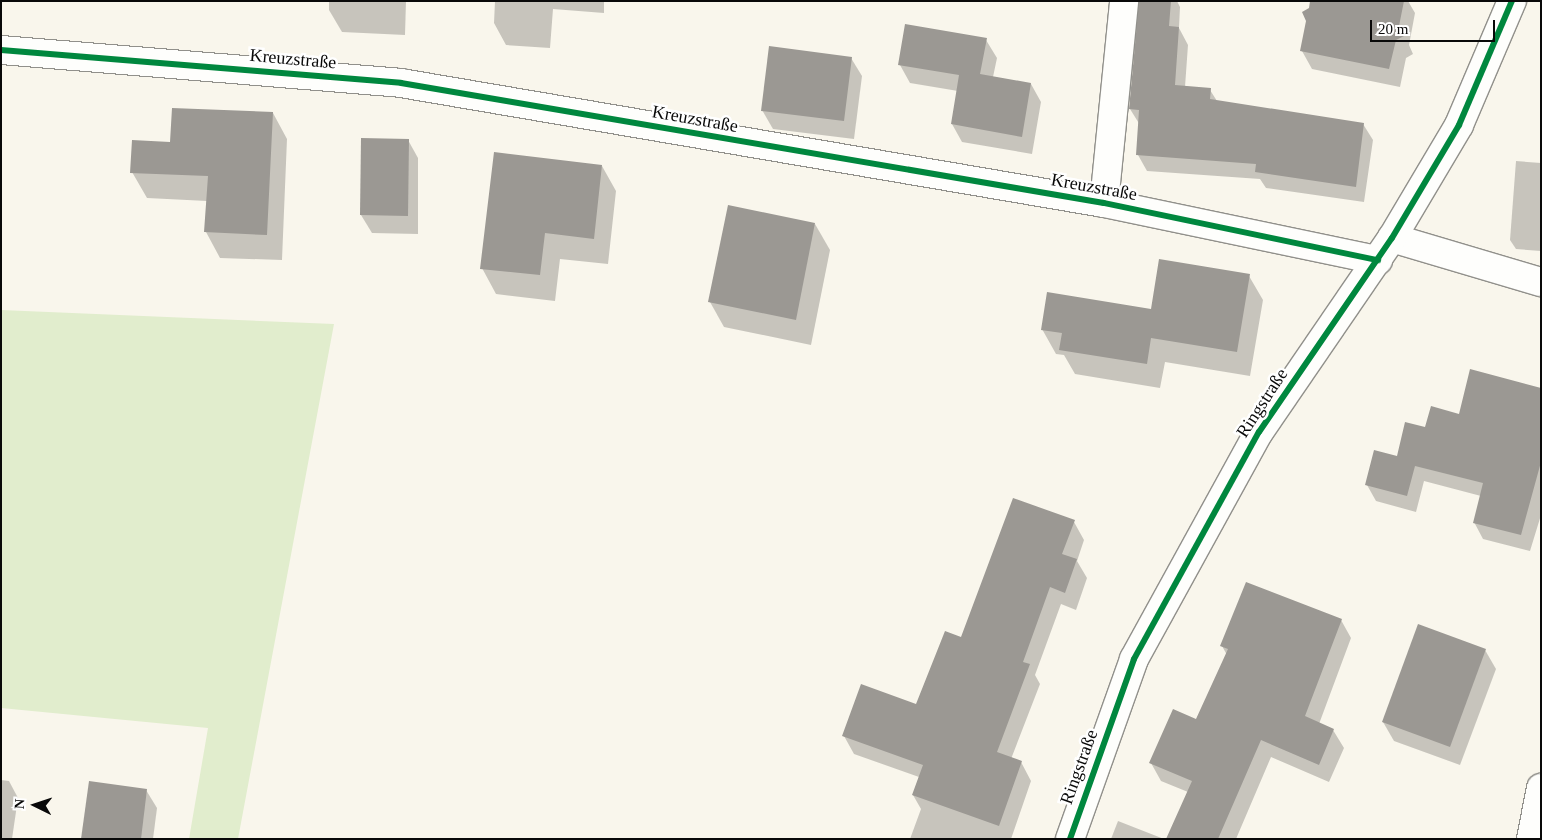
<!DOCTYPE html>
<meta charset="utf-8">
<style>
body{margin:0}
#map{position:relative;width:1542px;height:840px;overflow:hidden;background:#f9f6ec;font-family:Georgia,serif}
div>[style]{position:absolute}
.green>*{inset:0;background:#e1edcd}
.shadow>*{inset:0;background:#0003}
.building>*{inset:0;background:#9b9893}
.roads{filter:drop-shadow(1px 0 #91908b) drop-shadow(-1px 0 #91908b) drop-shadow(0 1px #91908b) drop-shadow(0 -1px #91908b)}
.minor>*{height:28px;margin:-14px;padding:0 14px;transform-origin:14px;border-radius:14px;background:#fefefc}
.cycleway>*{height:6px;margin:-3px;padding:0 3px;transform-origin:3px;border-radius:3px;background:#00873e}
span{translate:-50% -50%;white-space:nowrap;text-align:center;line-height:1.15;-webkit-text-stroke:5px #fff;paint-order:stroke}
.street-label{font-size:18px;color:#090909}
.frame{position:absolute;inset:0;border:2px solid #090909;pointer-events:none}
.north{position:absolute;left:10px;top:780px;width:50px;height:50px;-webkit-text-stroke:4px #fff;paint-order:stroke;rotate:274deg;font-size:14px;font-weight:700;line-height:20px;text-align:center;color:#090909}
.north::after{content:'';display:block;margin:auto;width:18px;height:22px;background:#090909;clip-path:polygon(50% 0,100% 100%,50% 72%,0 100%)}
.scale{position:absolute;left:1370px;top:20px;width:125px;height:22px;box-sizing:border-box;border:2px solid #090909;border-top:0;padding-left:6px;font-size:15px;line-height:18px;white-space:nowrap;color:#090909;-webkit-text-stroke:4px #fff;paint-order:stroke}
</style>
<div id="map">
<div class="green">
<i style="clip-path:polygon(1px 310px,334px 324px,238px 839px,189px 839px,208px 728px,1px 708px)"></i>
</div>
<div class="shadow">
<i style="clip-path:polygon(329px 1px,406px 1px,405px 35px,342px 32px,329px 10px)"></i>
<i style="clip-path:polygon(495px 1px,604px 1px,604px 13px,553px 9px,550px 48px,506px 45px,494px 23px)"></i>
<i style="clip-path:polygon(1140px 1px,1177px 1px,1180px 7px,1179px 28px,1188px 45px,1185px 87px,1210px 90px,1217px 101px,1363px 124px,1373px 140px,1364px 202px,1266px 188px,1260px 179px,1147px 171px,1138px 155px,1140px 125px,1130px 109px)"></i>
<i style="clip-path:polygon(1311px 1px,1408px 1px,1415px 13px,1409px 45px,1413px 54px,1406px 58px,1400px 87px,1312px 69px,1302px 51px)"></i>
<i style="clip-path:polygon(986px 40px,997px 58px,993px 77px,1031px 84px,1041px 102px,1032px 154px,962px 142px,952px 124px,958px 91px,910px 83px,900px 65px)"></i>
<i style="clip-path:polygon(851px 58px,862px 76px,854px 139px,773px 129px,762px 110px)"></i>
<i style="clip-path:polygon(273px 113px,287px 139px,282px 260px,220px 258px,206px 232px,207px 201px,147px 198px,132px 172px,171px 143px)"></i>
<i style="clip-path:polygon(408px 140px,418px 158px,418px 234px,372px 233px,361px 215px)"></i>
<i style="clip-path:polygon(1516px 161px,1541px 163px,1541px 251px,1516px 249px,1510px 240px)"></i>
<i style="clip-path:polygon(602px 166px,616px 191px,608px 264px,560px 259px,555px 301px,496px 294px,482px 268px)"></i>
<i style="clip-path:polygon(815px 224px,830px 250px,811px 345px,724px 327px,710px 302px)"></i>
<i style="clip-path:polygon(1249px 276px,1263px 300px,1250px 376px,1165px 362px,1160px 388px,1075px 374px,1064px 355px,1056px 354px,1042px 329px,1152px 310px)"></i>
<i style="clip-path:polygon(1541px 389px,1541px 515px,1530px 551px,1483px 539px,1474px 522px,1481px 496px,1424px 481px,1416px 512px,1376px 501px,1367px 485px,1426px 429px)"></i>
<i style="clip-path:polygon(1074px 522px,1084px 540px,1077px 561px,1087px 578px,1076px 610px,1061px 604px,1035px 675px,1040px 684px,1011px 759px,1021px 762px,1031px 781px,1011px 839px,910px 839px,921px 809px,913px 795px,919px 777px,854px 754px,844px 736px,917px 705px,962px 639px)"></i>
<i style="clip-path:polygon(1341px 620px,1351px 638px,1319px 724px,1333px 730px,1344px 748px,1329px 782px,1271px 757px,1236px 839px,1167px 839px,1188px 792px,1161px 781px,1151px 763px,1196px 720px,1227px 655px,1222px 646px)"></i>
<i style="clip-path:polygon(1485px 650px,1496px 669px,1460px 765px,1394px 741px,1383px 722px)"></i>
<i style="clip-path:polygon(1px 780px,9px 781px,18px 798px,12px 839px,1px 839px)"></i>
<i style="clip-path:polygon(146px 790px,157px 808px,153px 839px,82px 839px)"></i>
<i style="clip-path:polygon(1118px 821px,1164px 839px,1111px 839px)"></i>
</div>
<div class="building">
<i style="clip-path:polygon(1139px 1px,1171px 1px,1169px 26px,1179px 27px,1175px 85px,1211px 88px,1210px 99px,1364px 123px,1356px 187px,1255px 172px,1256px 164px,1136px 155px,1139px 110px,1129px 109px)"></i>
<i style="clip-path:polygon(1310px 1px,1404px 1px,1399px 26px,1404px 36px,1396px 40px,1389px 69px,1300px 51px,1306px 21px,1302px 12px,1309px 8px)"></i>
<i style="clip-path:polygon(905px 24px,987px 38px,980px 74px,1031px 83px,1022px 137px,951px 124px,959px 75px,898px 65px)"></i>
<i style="clip-path:polygon(769px 46px,852px 57px,844px 121px,761px 111px)"></i>
<i style="clip-path:polygon(172px 108px,273px 112px,267px 235px,204px 232px,208px 176px,130px 173px,132px 140px,170px 142px)"></i>
<i style="clip-path:polygon(361px 138px,409px 139px,408px 216px,360px 215px)"></i>
<i style="clip-path:polygon(494px 152px,602px 165px,594px 239px,545px 233px,540px 275px,480px 269px)"></i>
<i style="clip-path:polygon(728px 205px,815px 223px,796px 320px,708px 302px)"></i>
<i style="clip-path:polygon(1159px 259px,1250px 274px,1237px 352px,1151px 338px,1147px 364px,1059px 350px,1062px 333px,1041px 330px,1047px 292px,1151px 309px)"></i>
<i style="clip-path:polygon(1470px 369px,1541px 388px,1541px 462px,1521px 535px,1473px 523px,1483px 483px,1415px 466px,1407px 496px,1365px 485px,1374px 450px,1397px 456px,1405px 422px,1425px 427px,1431px 406px,1459px 414px)"></i>
<i style="clip-path:polygon(1013px 498px,1075px 520px,1062px 554px,1077px 559px,1065px 593px,1050px 587px,1023px 662px,1030px 664px,997px 752px,1022px 761px,999px 826px,912px 795px,923px 765px,842px 736px,861px 684px,916px 704px,945px 631px,961px 637px)"></i>
<i style="clip-path:polygon(1246px 582px,1342px 619px,1305px 716px,1334px 729px,1319px 765px,1261px 740px,1218px 839px,1166px 839px,1192px 781px,1149px 763px,1173px 709px,1196px 719px,1228px 649px,1220px 646px)"></i>
<i style="clip-path:polygon(1418px 624px,1486px 649px,1450px 747px,1382px 722px)"></i>
<i style="clip-path:polygon(89px 781px,147px 789px,141px 839px,81px 839px)"></i>
</div>
<div class="roads">
<div class="minor">
<i style="left:1px;top:50px;width:401px;rotate:4.7deg"></i>
<i style="left:401px;top:83px;width:713px;rotate:9.69deg"></i>
<i style="left:1104px;top:203px;width:280px;rotate:11.8deg"></i>
<i style="left:1104px;top:203px;width:203px;rotate:-84.3deg"></i>
<i style="left:1392px;top:238px;width:155px;rotate:16.5deg"></i>
<i style="left:1070px;top:839px;width:191px;rotate:-70.4deg"></i>
<i style="left:1134px;top:659px;width:259px;rotate:-61.2deg"></i>
<i style="left:1259px;top:432px;width:235px;rotate:-55.6deg"></i>
<i style="left:1392px;top:238px;width:131px;rotate:-59.3deg"></i>
<i style="left:1459px;top:125px;width:135px;rotate:-66.9deg"></i>
<i style="left:1531px;top:839px;width:52px;rotate:-78.9deg"></i>
</div>
</div>
<div class="cycleway">
<i style="left:1px;top:50px;width:401px;rotate:4.7deg"></i>
<i style="left:401px;top:83px;width:713px;rotate:9.69deg"></i>
<i style="left:1104px;top:203px;width:280px;rotate:11.8deg"></i>
<i style="left:1070px;top:839px;width:191px;rotate:-70.4deg"></i>
<i style="left:1134px;top:659px;width:259px;rotate:-61.2deg"></i>
<i style="left:1259px;top:432px;width:235px;rotate:-55.6deg"></i>
<i style="left:1392px;top:238px;width:131px;rotate:-59.3deg"></i>
<i style="left:1459px;top:125px;width:135px;rotate:-66.9deg"></i>
</div>
<div class="street-label">
<span style="left:293px;top:59px;rotate:5deg">Kreuzstraße</span>
<span style="left:695px;top:119px;rotate:10deg">Kreuzstraße</span>
<span style="left:1094px;top:187px;rotate:10deg">Kreuzstraße</span>
<span style="left:1262px;top:403px;rotate:-57deg">Ringstraße</span>
<span style="left:1079px;top:767px;rotate:-70deg">Ringstraße</span>
</div>
<div class="frame"></div>
<div class="north">N</div>
<div class="scale">20 m</div>
</div>
